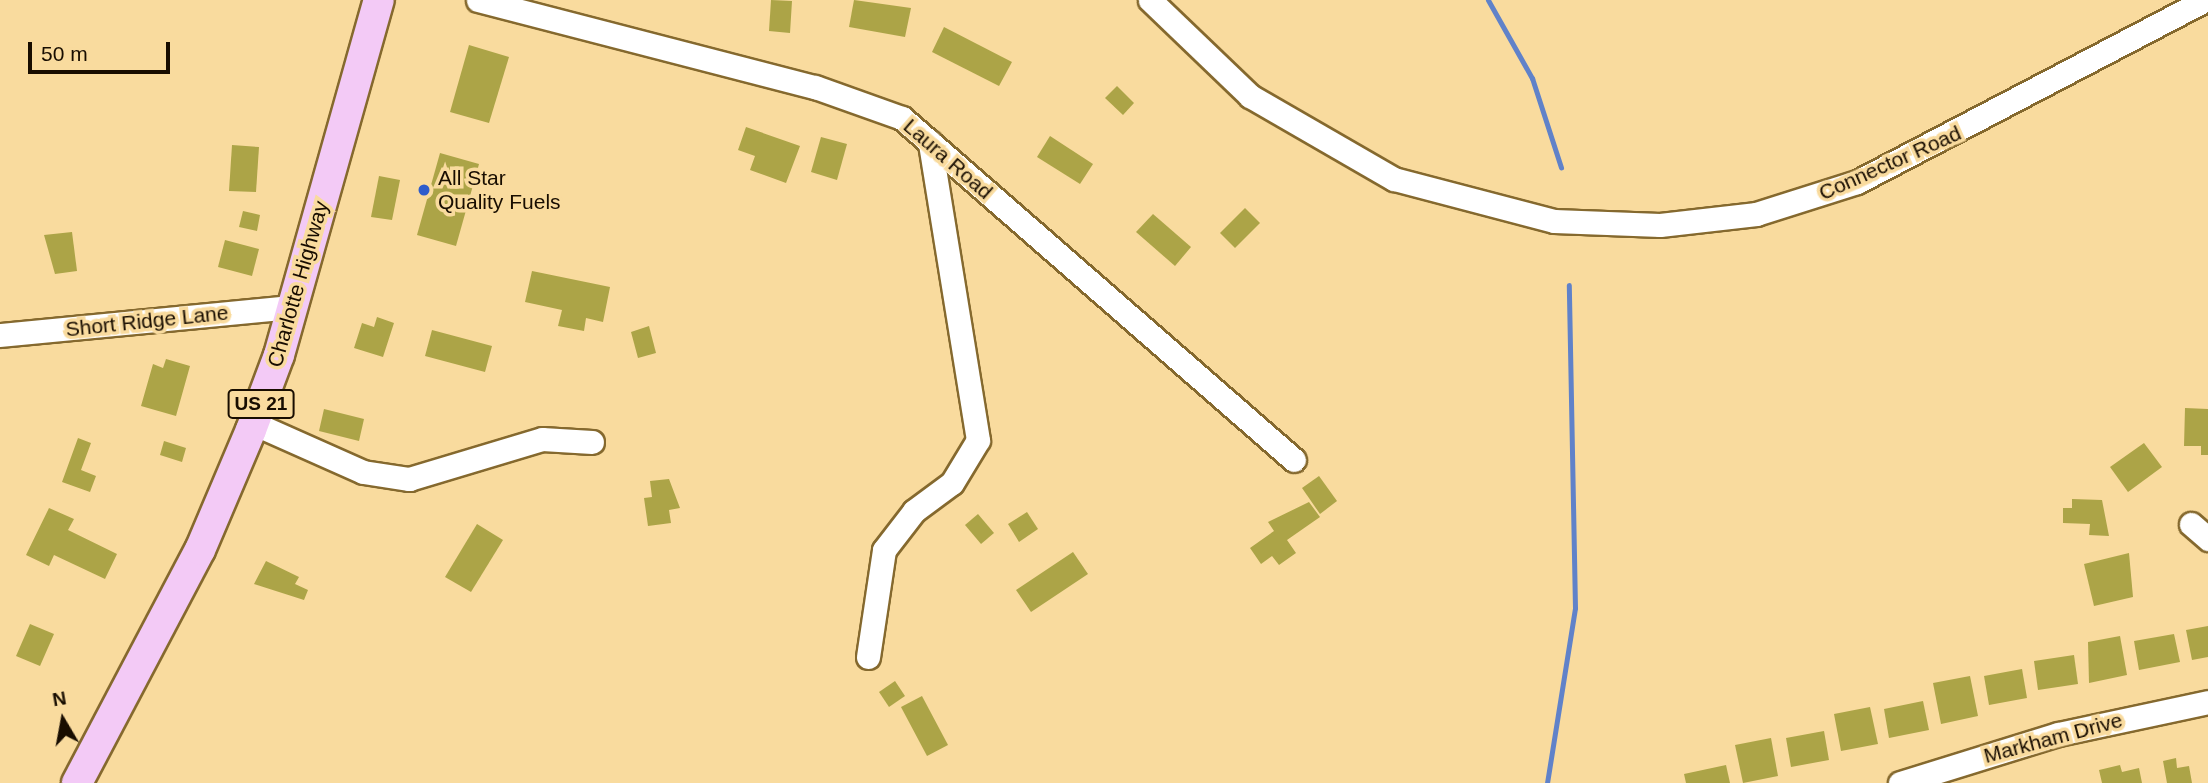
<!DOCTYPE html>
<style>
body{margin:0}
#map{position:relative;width:2208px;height:783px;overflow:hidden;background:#f9db9e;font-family:Helvetica,sans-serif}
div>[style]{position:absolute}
.stream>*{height:5px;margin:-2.5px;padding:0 2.5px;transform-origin:2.5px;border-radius:2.5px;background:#6082c9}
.building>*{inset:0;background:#aca447}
.roads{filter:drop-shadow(2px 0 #85692e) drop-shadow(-2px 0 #85692e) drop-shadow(0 2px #85692e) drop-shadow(0 -2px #85692e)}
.minor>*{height:23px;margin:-11.5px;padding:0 11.5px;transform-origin:11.5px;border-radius:11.5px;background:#fff}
.major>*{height:30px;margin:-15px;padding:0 15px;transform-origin:15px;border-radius:15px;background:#f3caf6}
.dots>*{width:19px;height:19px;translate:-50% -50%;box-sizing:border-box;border:4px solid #f9db9e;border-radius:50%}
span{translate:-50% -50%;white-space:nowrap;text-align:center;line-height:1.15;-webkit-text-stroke:7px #f9db9e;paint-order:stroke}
.shield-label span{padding:2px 5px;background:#f9db9e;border:2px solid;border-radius:5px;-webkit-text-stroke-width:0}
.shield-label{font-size:19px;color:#180d00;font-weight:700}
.street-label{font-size:21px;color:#180d00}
.poi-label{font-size:21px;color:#180d00}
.left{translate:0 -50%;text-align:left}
.north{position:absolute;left:28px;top:685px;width:70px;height:70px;-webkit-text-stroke:5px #f9db9e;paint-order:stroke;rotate:350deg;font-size:19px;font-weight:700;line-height:28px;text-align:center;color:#180d00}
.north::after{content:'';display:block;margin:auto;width:24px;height:32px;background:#180d00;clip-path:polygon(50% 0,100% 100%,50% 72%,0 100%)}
.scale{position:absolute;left:28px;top:42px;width:142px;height:32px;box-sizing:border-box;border:4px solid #180d00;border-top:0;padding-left:9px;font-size:21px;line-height:24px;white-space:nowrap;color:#180d00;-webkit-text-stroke:5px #f9db9e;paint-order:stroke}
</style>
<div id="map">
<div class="stream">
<i style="left:1488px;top:0;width:90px;rotate:60.6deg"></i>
<i style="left:1532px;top:78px;width:94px;rotate:72deg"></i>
<i style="left:1547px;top:783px;width:177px;rotate:-80.9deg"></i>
<i style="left:1575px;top:608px;width:323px;rotate:-91.1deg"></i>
</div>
<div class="building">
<i style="clip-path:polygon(771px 0,792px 1px,790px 33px,769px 31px)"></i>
<i style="clip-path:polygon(854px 0,911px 8px,905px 37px,849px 27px)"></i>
<i style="clip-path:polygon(944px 27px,1012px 62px,999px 86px,932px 52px)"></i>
<i style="clip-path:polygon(469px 45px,509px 57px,489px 123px,450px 112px)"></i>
<i style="clip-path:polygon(1117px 86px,1134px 103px,1123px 115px,1105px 98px)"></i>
<i style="clip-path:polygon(746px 127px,800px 146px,786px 183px,750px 170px,755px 156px,738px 150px)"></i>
<i style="clip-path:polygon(1050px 136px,1093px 164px,1080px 184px,1037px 157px)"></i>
<i style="clip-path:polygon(821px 137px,847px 144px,837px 180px,811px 172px)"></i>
<i style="clip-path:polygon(232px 145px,259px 147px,256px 192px,229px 191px)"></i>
<i style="clip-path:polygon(440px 153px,479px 164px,456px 246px,417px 235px)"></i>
<i style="clip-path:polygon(379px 176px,400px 180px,392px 220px,371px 217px)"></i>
<i style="clip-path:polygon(1245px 208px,1260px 223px,1235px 248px,1220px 233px)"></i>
<i style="clip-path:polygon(243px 211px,260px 215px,257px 231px,239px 227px)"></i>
<i style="clip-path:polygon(1153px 214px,1191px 247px,1175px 266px,1136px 232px)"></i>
<i style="clip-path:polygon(72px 232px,77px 271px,55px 274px,44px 235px)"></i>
<i style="clip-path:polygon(225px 240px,259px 249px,252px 276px,218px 267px)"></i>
<i style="clip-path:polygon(532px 271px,610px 287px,603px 322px,586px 318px,584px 331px,558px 326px,562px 310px,525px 302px)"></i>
<i style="clip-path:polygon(377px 317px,394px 323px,383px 357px,354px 348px,362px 323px,374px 327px)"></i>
<i style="clip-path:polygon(649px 326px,656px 353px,638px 358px,631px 332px)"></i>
<i style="clip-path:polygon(432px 330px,492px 346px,485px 372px,425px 356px)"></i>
<i style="clip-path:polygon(166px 359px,190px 366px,176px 416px,141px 406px,153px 364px,163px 368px)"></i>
<i style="clip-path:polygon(2185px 408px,2208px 409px,2208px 455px,2201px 455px,2201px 446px,2184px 446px)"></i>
<i style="clip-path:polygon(324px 409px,364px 419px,359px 441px,319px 431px)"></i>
<i style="clip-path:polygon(78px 438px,91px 443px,81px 470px,96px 476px,90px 492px,62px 482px)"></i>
<i style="clip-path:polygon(164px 441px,186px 448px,182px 462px,160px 455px)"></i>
<i style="clip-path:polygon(2144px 443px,2162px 467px,2128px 492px,2110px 467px)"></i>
<i style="clip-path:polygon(1319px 476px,1337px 501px,1320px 514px,1302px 488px)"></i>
<i style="clip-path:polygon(669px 479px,680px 508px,669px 510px,671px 523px,648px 526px,644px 498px,652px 497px,650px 481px)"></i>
<i style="clip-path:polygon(2072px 499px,2102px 500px,2109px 536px,2089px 535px,2090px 524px,2063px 523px,2063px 508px,2072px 508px)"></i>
<i style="clip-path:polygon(1309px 502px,1320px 517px,1287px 540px,1296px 553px,1279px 565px,1272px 556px,1261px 564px,1250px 548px,1274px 531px,1268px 522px)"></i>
<i style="clip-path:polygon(49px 508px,74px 519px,68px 530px,117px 554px,105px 579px,54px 555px,49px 566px,26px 555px)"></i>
<i style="clip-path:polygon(1027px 512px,1038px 529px,1019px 542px,1008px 524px)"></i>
<i style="clip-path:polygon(978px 514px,994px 533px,981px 544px,965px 525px)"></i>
<i style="clip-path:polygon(477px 524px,503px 540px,471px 592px,445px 577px)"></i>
<i style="clip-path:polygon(1073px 552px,1088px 574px,1031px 612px,1016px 590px)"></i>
<i style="clip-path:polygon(2129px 553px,2133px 597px,2094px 606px,2084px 564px)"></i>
<i style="clip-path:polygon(266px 561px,299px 577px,295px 584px,308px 590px,304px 600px,254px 584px)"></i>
<i style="clip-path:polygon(30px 624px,54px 634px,40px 666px,16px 656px)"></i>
<i style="clip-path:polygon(2208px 626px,2208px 657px,2192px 660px,2186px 630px)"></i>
<i style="clip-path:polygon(2174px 634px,2180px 662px,2139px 670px,2134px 641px)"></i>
<i style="clip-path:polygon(2120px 636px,2127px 675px,2089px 683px,2088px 642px)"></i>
<i style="clip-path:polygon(2074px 655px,2078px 684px,2038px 690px,2034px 661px)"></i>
<i style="clip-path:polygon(2022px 669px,2027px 698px,1989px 705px,1984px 676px)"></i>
<i style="clip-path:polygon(1970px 676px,1978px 716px,1941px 724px,1933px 683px)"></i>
<i style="clip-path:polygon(895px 681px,905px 696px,889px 707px,879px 692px)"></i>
<i style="clip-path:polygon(922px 696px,948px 745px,927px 756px,901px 707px)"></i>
<i style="clip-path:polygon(1923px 701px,1929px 730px,1889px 738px,1884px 709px)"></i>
<i style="clip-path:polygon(1870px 707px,1878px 744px,1841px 751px,1834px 714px)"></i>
<i style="clip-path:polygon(1824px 731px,1829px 760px,1791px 767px,1786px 738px)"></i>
<i style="clip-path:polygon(1771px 738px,1778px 776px,1743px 783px,1735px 745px)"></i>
<i style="clip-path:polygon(2176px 758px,2177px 768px,2189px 766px,2192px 783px,2167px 783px,2163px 761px)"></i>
<i style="clip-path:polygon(1726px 765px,1730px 783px,1686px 783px,1684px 774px)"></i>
<i style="clip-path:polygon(2120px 765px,2122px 772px,2139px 768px,2142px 783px,2102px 783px,2099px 770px)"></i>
</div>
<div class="roads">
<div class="minor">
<i style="left:478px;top:0;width:348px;rotate:14.5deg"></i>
<i style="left:815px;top:87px;width:92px;rotate:19.6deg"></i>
<i style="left:902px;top:118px;width:520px;rotate:41.1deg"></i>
<i style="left:1150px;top:0;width:139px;rotate:43.8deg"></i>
<i style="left:1250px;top:96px;width:166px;rotate:30deg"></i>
<i style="left:1394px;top:179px;width:165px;rotate:14.7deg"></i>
<i style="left:1554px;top:221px;width:106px;rotate:2.2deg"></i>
<i style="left:1660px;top:225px;width:97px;rotate:-6.5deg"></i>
<i style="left:1756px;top:214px;width:106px;rotate:-17.6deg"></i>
<i style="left:1857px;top:182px;width:393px;rotate:-27.6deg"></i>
<i style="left:0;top:335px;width:294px;rotate:-5.5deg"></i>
<i style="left:253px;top:423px;width:120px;rotate:24deg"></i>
<i style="left:363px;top:472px;width:47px;rotate:8.7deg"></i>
<i style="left:409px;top:479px;width:139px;rotate:-16.7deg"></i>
<i style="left:542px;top:439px;width:50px;rotate:3.4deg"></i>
<i style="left:2191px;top:524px;width:23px;rotate:41deg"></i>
<i style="left:868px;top:657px;width:108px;rotate:-81.5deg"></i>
<i style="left:884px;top:550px;width:49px;rotate:-52.4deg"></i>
<i style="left:914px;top:511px;width:47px;rotate:-36.4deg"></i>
<i style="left:952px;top:483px;width:50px;rotate:-58.8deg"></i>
<i style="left:978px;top:440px;width:302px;rotate:-99.2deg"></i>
<i style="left:1900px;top:783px;width:165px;rotate:-17.2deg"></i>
<i style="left:2058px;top:734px;width:153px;rotate:-12deg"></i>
</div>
<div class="major">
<i style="left:77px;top:783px;width:263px;rotate:-62.2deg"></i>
<i style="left:200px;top:550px;width:130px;rotate:-67deg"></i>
<i style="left:251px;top:430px;width:80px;rotate:-69.5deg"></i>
<i style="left:279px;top:355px;width:369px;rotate:-74.3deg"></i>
</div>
</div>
<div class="dots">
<i style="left:424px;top:190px;background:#2e5ccb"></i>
</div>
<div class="shield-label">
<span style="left:261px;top:404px">US 21</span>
</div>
<div class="street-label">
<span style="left:948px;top:159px;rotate:41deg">Laura Road</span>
<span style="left:1890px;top:163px;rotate:-24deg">Connector Road</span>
<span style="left:298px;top:284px;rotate:-74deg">Charlotte Highway</span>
<span style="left:147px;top:321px;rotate:-6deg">Short Ridge Lane</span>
<span style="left:2053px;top:738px;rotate:-15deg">Markham Drive</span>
</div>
<div class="poi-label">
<span class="left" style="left:438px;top:190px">All Star<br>Quality Fuels</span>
</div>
<div class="north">N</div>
<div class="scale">50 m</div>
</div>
